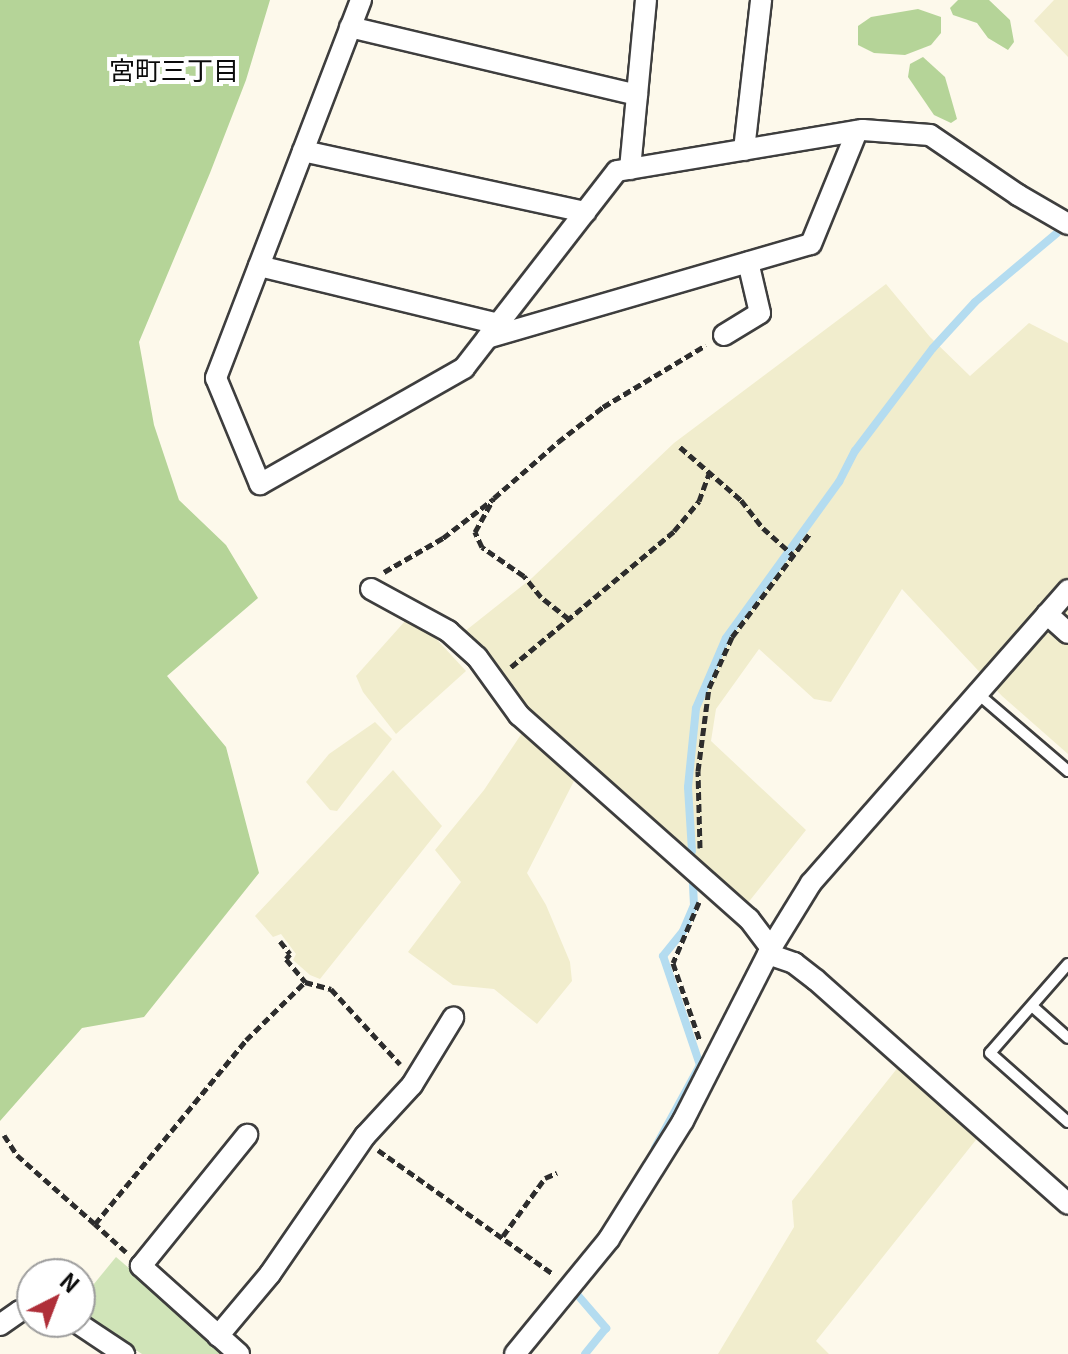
<!DOCTYPE html>
<meta charset="utf-8">
<style>
body{margin:0}
#map{position:relative;width:1068px;height:1354px;overflow:hidden;background:#fdf9eb;font-family:Georgia,"Noto Sans JP",serif}
div>[style]{position:absolute}
.farmland>*{inset:0;background:#f1edcd}
.green>*{inset:0;background:#d0e4b8}
.forest>*{inset:0;background:#b5d498}
.stream>*{height:8px;margin:-4px;padding:0 4px;transform-origin:4px;border-radius:4px;background:#b4dcf0}
.path>*{height:5px;margin-top:-2.5px;transform-origin:0;background:repeating-linear-gradient(90deg,#2d2d2d 0 8px,transparent 0 12px)}
.roads{filter:drop-shadow(2px 0 #3e3e3e) drop-shadow(-2px 0 #3e3e3e) drop-shadow(0 2px #3e3e3e) drop-shadow(0 -2px #3e3e3e)}
.lane>*{height:10px;margin:-5px;padding:0 5px;transform-origin:5px;border-radius:5px;background:#fff}
.street>*{height:20px;margin:-10px;padding:0 10px;transform-origin:10px;border-radius:10px;background:#fff}
span{translate:-50% -50%;white-space:nowrap;text-align:center;line-height:1.15;-webkit-text-stroke:8px #fff;paint-order:stroke}
.neighbourhood-label{font-size:26px;color:#0b0b0b}
.north{position:absolute;left:16px;top:1258px;width:80px;height:80px;box-sizing:border-box;background:#fff;border:2px solid #9d9d9d;border-radius:50%;rotate:42deg;font-size:22px;font-weight:700;line-height:32px;text-align:center;color:#0b0b0b}
.north::after{content:'';display:block;margin:auto;width:28px;height:36px;background:#af2f39;clip-path:polygon(50% 0,100% 100%,50% 72%,0 100%)}
</style>
<div id="map">
<div class="farmland">
<i style="clip-path:polygon(1054px 0,1068px 0,1068px 57px,1034px 21px)"></i>
<i style="clip-path:polygon(886px 284px,930px 337px,970px 376px,1029px 323px,1068px 343px,1068px 754px,1002px 696px,902px 589px,831px 702px,814px 699px,759px 649px,716px 709px,711px 741px,806px 830px,747px 904px,517px 698px,489px 654px,464px 632px,532px 578px,674px 443px)"></i>
<i style="clip-path:polygon(406px 620px,428px 630px,466px 671px,396px 734px,363px 692px,356px 676px)"></i>
<i style="clip-path:polygon(375px 722px,392px 739px,337px 811px,330px 810px,306px 782px,329px 754px)"></i>
<i style="clip-path:polygon(522px 733px,574px 781px,527px 873px,546px 905px,570px 962px,572px 981px,537px 1024px,494px 989px,453px 985px,408px 952px,461px 882px,435px 850px,484px 790px)"></i>
<i style="clip-path:polygon(393px 770px,442px 826px,320px 979px,310px 975px,293px 960px,296px 954px,281px 934px,273px 937px,255px 916px)"></i>
<i style="clip-path:polygon(899px 1066px,979px 1136px,816px 1341px,829px 1354px,718px 1354px,794px 1227px,792px 1201px)"></i>
</div>
<div class="green">
<i style="clip-path:polygon(116px 1257px,229px 1354px,142px 1354px,80px 1314px,80px 1301px)"></i>
</div>
<div class="forest">
<i style="clip-path:polygon(0 0,270px 0,246px 80px,210px 173px,139px 342px,154px 425px,179px 500px,226px 545px,258px 598px,167px 676px,226px 747px,259px 873px,144px 1017px,82px 1028px,0 1121px)"></i>
<i style="clip-path:polygon(958px 0,989px 0,1010px 20px,1014px 42px,1008px 50px,988px 38px,977px 23px,953px 15px,950px 8px)"></i>
<i style="clip-path:polygon(918px 9px,941px 17px,941px 33px,931px 45px,905px 55px,874px 53px,858px 45px,858px 26px,871px 17px)"></i>
<i style="clip-path:polygon(923px 57px,945px 77px,957px 119px,951px 123px,934px 115px,908px 77px,910px 64px)"></i>
</div>
<div class="stream">
<i style="left:692px;top:851px;width:64px;rotate:-93.6deg"></i>
<i style="left:688px;top:787px;width:79px;rotate:-84.2deg"></i>
<i style="left:696px;top:708px;width:76px;rotate:-66.8deg"></i>
<i style="left:726px;top:638px;width:193px;rotate:-54.1deg"></i>
<i style="left:839px;top:482px;width:35px;rotate:-63deg"></i>
<i style="left:855px;top:451px;width:129px;rotate:-52.9deg"></i>
<i style="left:933px;top:348px;width:62px;rotate:-47.6deg"></i>
<i style="left:975px;top:302px;width:107px;rotate:-40.1deg"></i>
<i style="left:655px;top:1148px;width:94px;rotate:-61.5deg"></i>
<i style="left:700px;top:1065px;width:115px;rotate:-108.7deg"></i>
<i style="left:663px;top:956px;width:32px;rotate:-51deg"></i>
<i style="left:683px;top:931px;width:28px;rotate:-67deg"></i>
<i style="left:694px;top:905px;width:21px;rotate:-93deg"></i>
<i style="left:575px;top:1292px;width:48px;rotate:49.3deg"></i>
<i style="left:606px;top:1328px;width:33px;rotate:129deg"></i>
</div>
<div class="path">
<i style="left:680px;top:447px;width:81px;rotate:41deg"></i>
<i style="left:741px;top:500px;width:36px;rotate:52deg"></i>
<i style="left:763px;top:528px;width:40px;rotate:42deg"></i>
<i style="left:384px;top:572px;width:68px;rotate:-30deg"></i>
<i style="left:443px;top:538px;width:62px;rotate:-37.8deg"></i>
<i style="left:569px;top:619px;width:36px;rotate:-142deg"></i>
<i style="left:541px;top:597px;width:27px;rotate:-129deg"></i>
<i style="left:524px;top:576px;width:51px;rotate:-145.4deg"></i>
<i style="left:482px;top:547px;width:17px;rotate:-115deg"></i>
<i style="left:475px;top:532px;width:39px;rotate:-61deg"></i>
<i style="left:494px;top:498px;width:85px;rotate:-41.2deg"></i>
<i style="left:558px;top:442px;width:57px;rotate:-37.9deg"></i>
<i style="left:603px;top:407px;width:120px;rotate:-31deg"></i>
<i style="left:511px;top:667px;width:212px;rotate:-39.8deg"></i>
<i style="left:674px;top:531px;width:39px;rotate:-50deg"></i>
<i style="left:699px;top:501px;width:29px;rotate:-70deg"></i>
<i style="left:700px;top:848px;width:77px;rotate:-91.5deg"></i>
<i style="left:698px;top:771px;width:84px;rotate:-82.5deg"></i>
<i style="left:709px;top:688px;width:56px;rotate:-65.7deg"></i>
<i style="left:732px;top:637px;width:130px;rotate:-53.1deg"></i>
<i style="left:699px;top:902px;width:66px;rotate:113.1deg"></i>
<i style="left:673px;top:963px;width:83px;rotate:70.9deg"></i>
<i style="left:280px;top:941px;width:16px;rotate:52deg"></i>
<i style="left:290px;top:954px;width:6px;rotate:129deg"></i>
<i style="left:286px;top:959px;width:30px;rotate:50deg"></i>
<i style="left:4px;top:1135px;width:24px;rotate:57deg"></i>
<i style="left:17px;top:1155px;width:104px;rotate:41.5deg"></i>
<i style="left:378px;top:1150px;width:214px;rotate:35.3deg"></i>
<i style="left:503px;top:1236px;width:72px;rotate:-54.1deg"></i>
<i style="left:545px;top:1178px;width:13px;rotate:-23deg"></i>
<i style="left:126px;top:1252px;width:42px;rotate:-137.9deg"></i>
<i style="left:95px;top:1224px;width:238px;rotate:-50.6deg"></i>
<i style="left:246px;top:1040px;width:83px;rotate:-44.5deg"></i>
<i style="left:305px;top:982px;width:27px;rotate:15deg"></i>
<i style="left:331px;top:989px;width:102px;rotate:47.4deg"></i>
</div>
<div class="roads">
<div class="lane">
<i style="left:977px;top:693px;width:120px;rotate:40.6deg"></i>
<i style="left:1068px;top:964px;width:118px;rotate:131.2deg"></i>
<i style="left:990px;top:1053px;width:104px;rotate:41.5deg"></i>
<i style="left:1032px;top:1006px;width:48px;rotate:41.6deg"></i>
</div>
<div class="street">
<i style="left:361px;top:0;width:405px;rotate:111deg"></i>
<i style="left:216px;top:378px;width:115px;rotate:67.5deg"></i>
<i style="left:260px;top:484px;width:235px;rotate:-29.6deg"></i>
<i style="left:464px;top:368px;width:249px;rotate:-52.2deg"></i>
<i style="left:617px;top:171px;width:249px;rotate:-9.5deg"></i>
<i style="left:863px;top:130px;width:67px;rotate:4.3deg"></i>
<i style="left:930px;top:135px;width:107px;rotate:34.3deg"></i>
<i style="left:1018px;top:195px;width:58px;rotate:30.1deg"></i>
<i style="left:350px;top:27px;width:295px;rotate:13.3deg"></i>
<i style="left:744px;top:150px;width:151px;rotate:-83.5deg"></i>
<i style="left:303px;top:151px;width:289px;rotate:12.2deg"></i>
<i style="left:630px;top:169px;width:170px;rotate:-84.6deg"></i>
<i style="left:259px;top:266px;width:246px;rotate:13.6deg"></i>
<i style="left:724px;top:335px;width:42px;rotate:-31.4deg"></i>
<i style="left:760px;top:313px;width:52px;rotate:-103.2deg"></i>
<i style="left:487px;top:338px;width:337px;rotate:-16.2deg"></i>
<i style="left:811px;top:244px;width:122px;rotate:-67.8deg"></i>
<i style="left:371px;top:589px;width:88px;rotate:28.6deg"></i>
<i style="left:448px;top:631px;width:39px;rotate:42deg"></i>
<i style="left:477px;top:657px;width:72px;rotate:54.1deg"></i>
<i style="left:519px;top:715px;width:307px;rotate:41.6deg"></i>
<i style="left:749px;top:919px;width:36px;rotate:53deg"></i>
<i style="left:1047px;top:614px;width:28px;rotate:42deg"></i>
<i style="left:768px;top:954px;width:28px;rotate:19deg"></i>
<i style="left:794px;top:963px;width:28px;rotate:38deg"></i>
<i style="left:816px;top:980px;width:337px;rotate:41.6deg"></i>
<i style="left:76px;top:1322px;width:58px;rotate:33.7deg"></i>
<i style="left:0;top:1325px;width:24px;rotate:-35deg"></i>
<i style="left:20px;top:1311px;width:12px"></i>
<i style="left:218px;top:1336px;width:81px;rotate:-50deg"></i>
<i style="left:270px;top:1274px;width:168px;rotate:-55.5deg"></i>
<i style="left:365px;top:1136px;width:69px;rotate:-47.3deg"></i>
<i style="left:412px;top:1085px;width:79px;rotate:-58.5deg"></i>
<i style="left:239px;top:1354px;width:132px;rotate:-138.1deg"></i>
<i style="left:141px;top:1266px;width:169px;rotate:-51deg"></i>
<i style="left:515px;top:1354px;width:149px;rotate:-50.7deg"></i>
<i style="left:609px;top:1239px;width:139px;rotate:-57.9deg"></i>
<i style="left:683px;top:1121px;width:194px;rotate:-63deg"></i>
<i style="left:771px;top:948px;width:76px;rotate:-58.4deg"></i>
<i style="left:811px;top:883px;width:390px;rotate:-48.7deg"></i>
</div>
</div>
<div class="neighbourhood-label">
<span style="left:174px;top:69px">宮町三丁目</span>
</div>
<div class="north">N</div>
</div>
